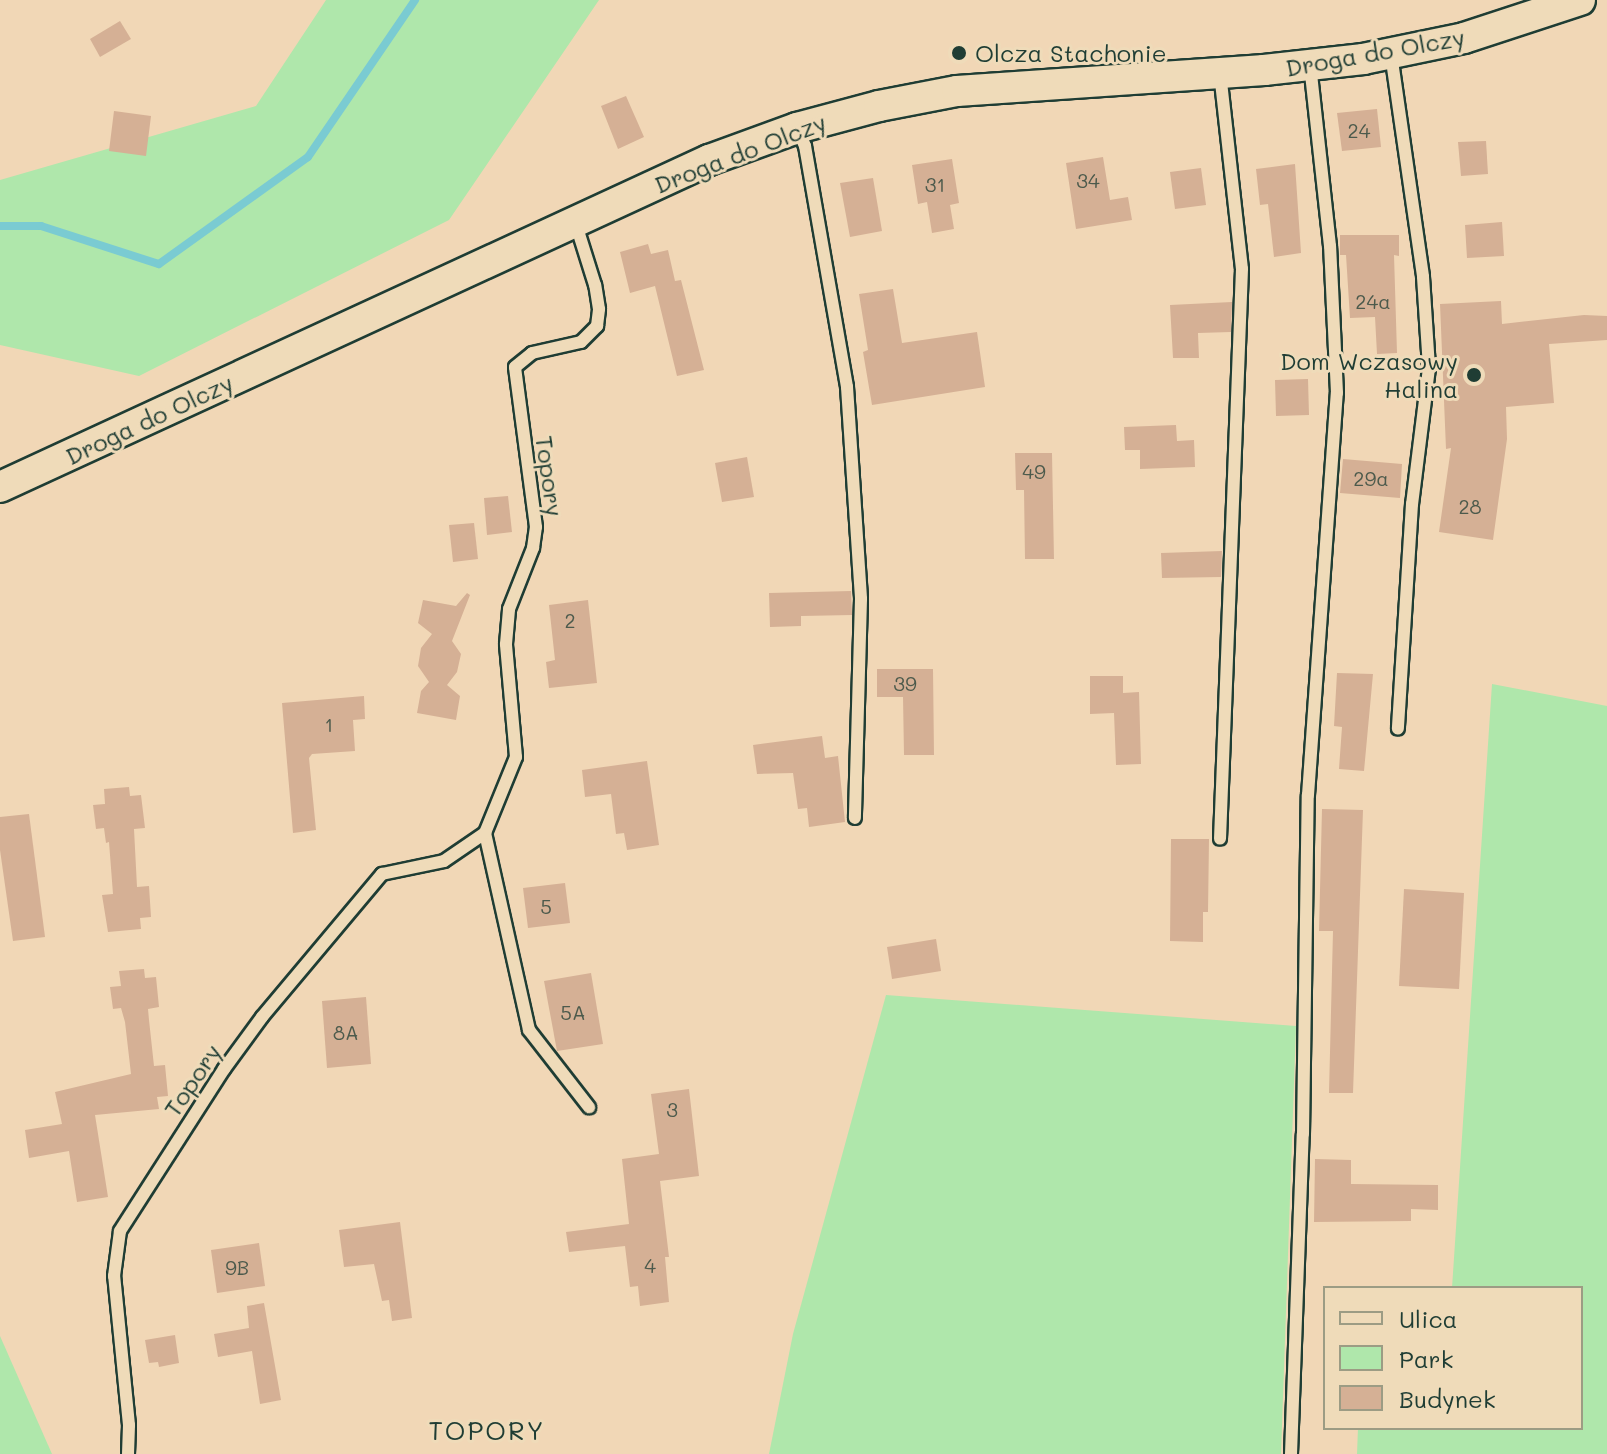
<!DOCTYPE html>
<style>
body{margin:0}
#map{position:relative;width:1607px;height:1454px;overflow:hidden;background:#f1d7b6;font-family:Mali,sans-serif}
div>[style]{position:absolute}
.green>*{inset:0;background:#afe7ab}
.stream>*{height:8px;margin:-4px;padding:0 4px;transform-origin:4px;border-radius:4px;background:#7acbd2}
.building>*{inset:0;background:#d5b095}
.roads{filter:drop-shadow(2px 0 #1f3d34) drop-shadow(-2px 0 #1f3d34) drop-shadow(0 2px #1f3d34) drop-shadow(0 -2px #1f3d34)}
.service>*{height:12px;margin:-6px;padding:0 6px;transform-origin:6px;border-radius:6px;background:#efdbb9}
.tertiary>*{height:30px;margin:-15px;padding:0 15px;transform-origin:15px;border-radius:15px;background:#efdbb9}
.dots>*{width:22px;height:22px;translate:-50% -50%;box-sizing:border-box;border:4px solid #efdbb9;border-radius:50%}
span{translate:-50% -50%;white-space:nowrap;text-align:center;line-height:1.15;-webkit-text-stroke:6px #efdbb9;paint-order:stroke}
.number-label{font-size:20px;color:#4c5a4c}
.number-label span{-webkit-text-stroke-width:0}
.street-label{font-size:24px;color:#1f3d34}
.poi-label{font-size:24px;color:#1f3d34}
.left{translate:0 -50%;text-align:left}
.right{translate:-100% -50%;text-align:right}
.neighbourhood-label{font-size:26px;color:#1f3d34;letter-spacing:2px}
.legend{position:absolute;left:1323px;top:1286px;width:260px;height:144px;box-sizing:border-box;background:#efdbb9;border:2px solid #9c9c84;margin:0;padding:10px 14px;list-style:none;font-size:24px;color:#1f3d34}
.legend li{display:flex;align-items:center;gap:16px;height:40px}
.legend b{width:40px;border:2px solid #9c9c84}
</style>
<div id="map">
<div class="green">
<i style="clip-path:polygon(326px 0,599px 0,449px 220px,139px 376px,0 345px,0 180px,256px 106px)"></i>
<i style="clip-path:polygon(1492px 684px,1607px 706px,1607px 1454px,1357px 1454px,1358px 1428px,1581px 1428px,1581px 1288px,1452px 1288px)"></i>
<i style="clip-path:polygon(886px 995px,1296px 1026px,1281px 1454px,769px 1454px,793px 1334px)"></i>
<i style="clip-path:polygon(0 1336px,52px 1454px,0 1454px)"></i>
</div>
<div class="stream">
<i style="left:0;top:226px;width:41px"></i>
<i style="left:41px;top:226px;width:124px;rotate:17.9deg"></i>
<i style="left:159px;top:264px;width:183px;rotate:-35.7deg"></i>
<i style="left:308px;top:157px;width:190px;rotate:-55.7deg"></i>
</div>
<div class="building">
<i style="clip-path:polygon(120px 21px,131px 39px,100px 57px,90px 39px)"></i>
<i style="clip-path:polygon(626px 96px,644px 137px,618px 149px,601px 106px)"></i>
<i style="clip-path:polygon(1377px 109px,1381px 147px,1342px 151px,1337px 113px)"></i>
<i style="clip-path:polygon(114px 111px,151px 116px,146px 156px,109px 151px)"></i>
<i style="clip-path:polygon(1486px 141px,1488px 174px,1461px 176px,1458px 142px)"></i>
<i style="clip-path:polygon(1103px 157px,1110px 200px,1128px 197px,1132px 220px,1076px 229px,1066px 163px)"></i>
<i style="clip-path:polygon(952px 159px,959px 203px,950px 205px,954px 229px,932px 233px,927px 202px,918px 204px,912px 165px)"></i>
<i style="clip-path:polygon(1295px 164px,1301px 253px,1274px 257px,1268px 204px,1260px 205px,1256px 169px)"></i>
<i style="clip-path:polygon(1201px 168px,1206px 205px,1175px 209px,1170px 172px)"></i>
<i style="clip-path:polygon(873px 178px,882px 231px,850px 237px,840px 183px)"></i>
<i style="clip-path:polygon(1502px 222px,1504px 256px,1467px 258px,1465px 225px)"></i>
<i style="clip-path:polygon(1340px 235px,1399px 235px,1399px 256px,1394px 255px,1397px 353px,1377px 354px,1375px 317px,1350px 318px,1346px 255px,1340px 255px)"></i>
<i style="clip-path:polygon(648px 244px,651px 254px,668px 250px,675px 281px,681px 280px,704px 370px,677px 376px,655px 286px,630px 293px,620px 252px)"></i>
<i style="clip-path:polygon(893px 289px,902px 343px,977px 332px,985px 387px,872px 405px,863px 352px,868px 350px,859px 294px)"></i>
<i style="clip-path:polygon(1501px 301px,1502px 324px,1584px 315px,1607px 316px,1607px 340px,1549px 344px,1554px 403px,1506px 407px,1507px 439px,1493px 540px,1439px 532px,1451px 448px,1446px 449px,1440px 304px)"></i>
<i style="clip-path:polygon(1232px 302px,1231px 332px,1198px 333px,1199px 358px,1173px 358px,1170px 305px)"></i>
<i style="clip-path:polygon(1308px 379px,1309px 415px,1276px 416px,1275px 380px)"></i>
<i style="clip-path:polygon(1176px 425px,1177px 441px,1194px 440px,1195px 467px,1140px 469px,1140px 450px,1125px 450px,1124px 427px)"></i>
<i style="clip-path:polygon(1015px 453px,1052px 453px,1054px 559px,1025px 559px,1024px 490px,1016px 490px)"></i>
<i style="clip-path:polygon(747px 457px,754px 497px,722px 502px,715px 463px)"></i>
<i style="clip-path:polygon(1343px 459px,1402px 464px,1400px 498px,1340px 493px)"></i>
<i style="clip-path:polygon(508px 496px,512px 532px,487px 535px,484px 498px)"></i>
<i style="clip-path:polygon(474px 523px,478px 559px,453px 562px,449px 525px)"></i>
<i style="clip-path:polygon(1222px 551px,1221px 577px,1162px 578px,1161px 553px)"></i>
<i style="clip-path:polygon(851px 591px,852px 615px,801px 616px,801px 626px,770px 627px,769px 593px)"></i>
<i style="clip-path:polygon(467px 593px,470px 595px,452px 641px,461px 654px,457px 672px,447px 685px,460px 696px,456px 720px,417px 713px,421px 691px,429px 682px,418px 666px,421px 648px,432px 634px,418px 623px,423px 600px,456px 606px)"></i>
<i style="clip-path:polygon(588px 600px,597px 683px,549px 688px,546px 662px,555px 660px,549px 605px)"></i>
<i style="clip-path:polygon(877px 669px,933px 669px,934px 755px,904px 755px,903px 697px,877px 697px)"></i>
<i style="clip-path:polygon(1337px 673px,1373px 674px,1364px 771px,1339px 769px,1342px 727px,1334px 726px)"></i>
<i style="clip-path:polygon(1090px 676px,1123px 676px,1123px 693px,1139px 692px,1141px 764px,1116px 765px,1114px 713px,1090px 714px)"></i>
<i style="clip-path:polygon(364px 696px,365px 719px,353px 720px,355px 751px,312px 754px,309px 758px,316px 830px,293px 833px,282px 703px)"></i>
<i style="clip-path:polygon(822px 736px,825px 758px,838px 756px,845px 822px,809px 827px,807px 808px,798px 809px,793px 773px,757px 774px,753px 745px)"></i>
<i style="clip-path:polygon(647px 761px,659px 845px,627px 850px,624px 833px,616px 834px,611px 794px,585px 797px,582px 770px)"></i>
<i style="clip-path:polygon(129px 787px,130px 796px,141px 795px,145px 828px,134px 829px,137px 887px,149px 886px,151px 917px,140px 918px,141px 929px,108px 932px,102px 895px,113px 894px,109px 842px,106px 843px,104px 828px,96px 829px,93px 805px,105px 804px,104px 789px)"></i>
<i style="clip-path:polygon(1322px 809px,1363px 810px,1353px 1093px,1329px 1093px,1333px 931px,1319px 931px)"></i>
<i style="clip-path:polygon(29px 814px,45px 937px,13px 941px,0 850px,0 817px)"></i>
<i style="clip-path:polygon(1171px 839px,1209px 839px,1208px 912px,1203px 912px,1203px 942px,1170px 941px)"></i>
<i style="clip-path:polygon(565px 883px,570px 923px,528px 928px,523px 888px)"></i>
<i style="clip-path:polygon(1404px 889px,1464px 893px,1459px 989px,1399px 986px)"></i>
<i style="clip-path:polygon(936px 939px,941px 971px,892px 979px,887px 947px)"></i>
<i style="clip-path:polygon(144px 969px,145px 978px,156px 977px,159px 1007px,148px 1009px,149px 1020px,154px 1066px,165px 1065px,168px 1096px,157px 1097px,159px 1109px,95px 1115px,108px 1197px,77px 1202px,69px 1151px,29px 1158px,25px 1130px,62px 1124px,55px 1092px,131px 1074px,125px 1022px,121px 1008px,113px 1009px,110px 987px,121px 986px,119px 971px)"></i>
<i style="clip-path:polygon(591px 973px,603px 1044px,557px 1051px,544px 981px)"></i>
<i style="clip-path:polygon(366px 997px,371px 1064px,327px 1068px,322px 1001px)"></i>
<i style="clip-path:polygon(689px 1089px,699px 1176px,660px 1181px,669px 1257px,665px 1257px,669px 1302px,640px 1306px,638px 1286px,630px 1287px,625px 1246px,569px 1252px,566px 1232px,629px 1224px,622px 1159px,659px 1154px,651px 1094px)"></i>
<i style="clip-path:polygon(1315px 1159px,1351px 1160px,1351px 1184px,1438px 1185px,1438px 1210px,1411px 1209px,1411px 1221px,1314px 1222px)"></i>
<i style="clip-path:polygon(400px 1222px,412px 1318px,392px 1321px,389px 1300px,382px 1301px,374px 1264px,344px 1267px,339px 1230px)"></i>
<i style="clip-path:polygon(259px 1243px,265px 1286px,217px 1293px,211px 1250px)"></i>
<i style="clip-path:polygon(264px 1303px,281px 1400px,260px 1404px,252px 1351px,218px 1357px,214px 1334px,249px 1328px,247px 1306px)"></i>
<i style="clip-path:polygon(175px 1335px,179px 1363px,159px 1367px,158px 1362px,149px 1363px,145px 1340px)"></i>
</div>
<div class="roads">
<div class="service">
<i style="left:1391px;top:54px;width:225px;rotate:81.8deg"></i>
<i style="left:1423px;top:277px;width:91px;rotate:86.2deg"></i>
<i style="left:1429px;top:368px;width:137px;rotate:97.1deg"></i>
<i style="left:1412px;top:504px;width:225px;rotate:93.6deg"></i>
<i style="left:1220px;top:73px;width:197px;rotate:83.6deg"></i>
<i style="left:1242px;top:269px;width:570px;rotate:92.21deg"></i>
<i style="left:797px;top:128px;width:20px;rotate:66deg"></i>
<i style="left:805px;top:146px;width:245px;rotate:80.1deg"></i>
<i style="left:847px;top:387px;width:212px;rotate:86.2deg"></i>
<i style="left:861px;top:599px;width:219px;rotate:91.6deg"></i>
<i style="left:485px;top:833px;width:202px;rotate:77.4deg"></i>
<i style="left:529px;top:1030px;width:98px;rotate:52.1deg"></i>
<i style="left:128px;top:1454px;width:29px;rotate:-88deg"></i>
<i style="left:129px;top:1425px;width:150px;rotate:-95.7deg"></i>
<i style="left:114px;top:1276px;width:45px;rotate:-82.4deg"></i>
<i style="left:120px;top:1231px;width:193px;rotate:-57.3deg"></i>
<i style="left:224px;top:1069px;width:64px;rotate:-53.8deg"></i>
<i style="left:262px;top:1017px;width:187px;rotate:-50deg"></i>
<i style="left:382px;top:874px;width:63px;rotate:-11.8deg"></i>
<i style="left:444px;top:861px;width:50px;rotate:-34.3deg"></i>
<i style="left:485px;top:833px;width:82px;rotate:-67.8deg"></i>
<i style="left:516px;top:757px;width:113px;rotate:-95.1deg"></i>
<i style="left:506px;top:644px;width:35px;rotate:-85deg"></i>
<i style="left:509px;top:609px;width:66px;rotate:-68.5deg"></i>
<i style="left:533px;top:548px;width:21px;rotate:-82deg"></i>
<i style="left:536px;top:527px;width:161px;rotate:-97.5deg"></i>
<i style="left:515px;top:367px;width:22px;rotate:-39deg"></i>
<i style="left:532px;top:353px;width:50px;rotate:-12.7deg"></i>
<i style="left:581px;top:342px;width:23px;rotate:-45deg"></i>
<i style="left:597px;top:326px;width:17px;rotate:-83deg"></i>
<i style="left:599px;top:309px;width:24px;rotate:-99deg"></i>
<i style="left:595px;top:285px;width:67px;rotate:-107.4deg"></i>
<i style="left:1291px;top:1454px;width:320px;rotate:-87.9deg"></i>
<i style="left:1303px;top:1134px;width:339px;rotate:-89.2deg"></i>
<i style="left:1308px;top:795px;width:403px;rotate:-85.9deg"></i>
<i style="left:1337px;top:393px;width:147px;rotate:-92.7deg"></i>
<i style="left:1330px;top:246px;width:181px;rotate:-96.3deg"></i>
</div>
<div class="tertiary">
<i style="left:0;top:487px;width:781px;rotate:-24.76deg"></i>
<i style="left:709px;top:160px;width:94px;rotate:-20deg"></i>
<i style="left:797px;top:128px;width:85px;rotate:-15deg"></i>
<i style="left:879px;top:106px;width:79px;rotate:-10.9deg"></i>
<i style="left:957px;top:91px;width:308px;rotate:-3.9deg"></i>
<i style="left:1264px;top:70px;width:100px;rotate:-6.3deg"></i>
<i style="left:1363px;top:59px;width:103px;rotate:-11.7deg"></i>
<i style="left:1464px;top:38px;width:122px;rotate:-18.1deg"></i>
</div>
</div>
<div class="dots">
<i style="left:959px;top:53px;background:#1f3d34"></i>
<i style="left:1474px;top:375px;background:#1f3d34"></i>
</div>
<div class="number-label">
<span style="left:1359px;top:130px">24</span>
<span style="left:1088px;top:180px">34</span>
<span style="left:935px;top:184px">31</span>
<span style="left:1373px;top:301px">24a</span>
<span style="left:1034px;top:471px">49</span>
<span style="left:1371px;top:478px">29a</span>
<span style="left:1470px;top:506px">28</span>
<span style="left:570px;top:620px">2</span>
<span style="left:905px;top:683px">39</span>
<span style="left:329px;top:724px">1</span>
<span style="left:546px;top:906px">5</span>
<span style="left:573px;top:1012px">5A</span>
<span style="left:346px;top:1032px">8A</span>
<span style="left:672px;top:1109px">3</span>
<span style="left:650px;top:1265px">4</span>
<span style="left:237px;top:1267px">9B</span>
</div>
<div class="street-label">
<span style="left:1375px;top:52px;rotate:-10deg">Droga do Olczy</span>
<span style="left:740px;top:153px;rotate:-21deg">Droga do Olczy</span>
<span style="left:149px;top:419px;rotate:-25deg">Droga do Olczy</span>
<span style="left:550px;top:476px;rotate:82deg">Topory</span>
<span style="left:192px;top:1080px;rotate:-56deg">Topory</span>
</div>
<div class="poi-label">
<span class="left" style="left:975px;top:53px">Olcza Stachonie</span>
<span class="right" style="left:1458px;top:375px">Dom Wczasowy<br>Halina</span>
</div>
<div class="neighbourhood-label">
<span style="left:487px;top:1431px">TOPORY</span>
</div>
<ul class="legend">
<li><b style="height:10px;background:#efdbb9"></b>Ulica</li>
<li><b style="height:22px;background:#afe7ab"></b>Park</li>
<li><b style="height:22px;background:#d5b095"></b>Budynek</li>
</ul>
</div>
